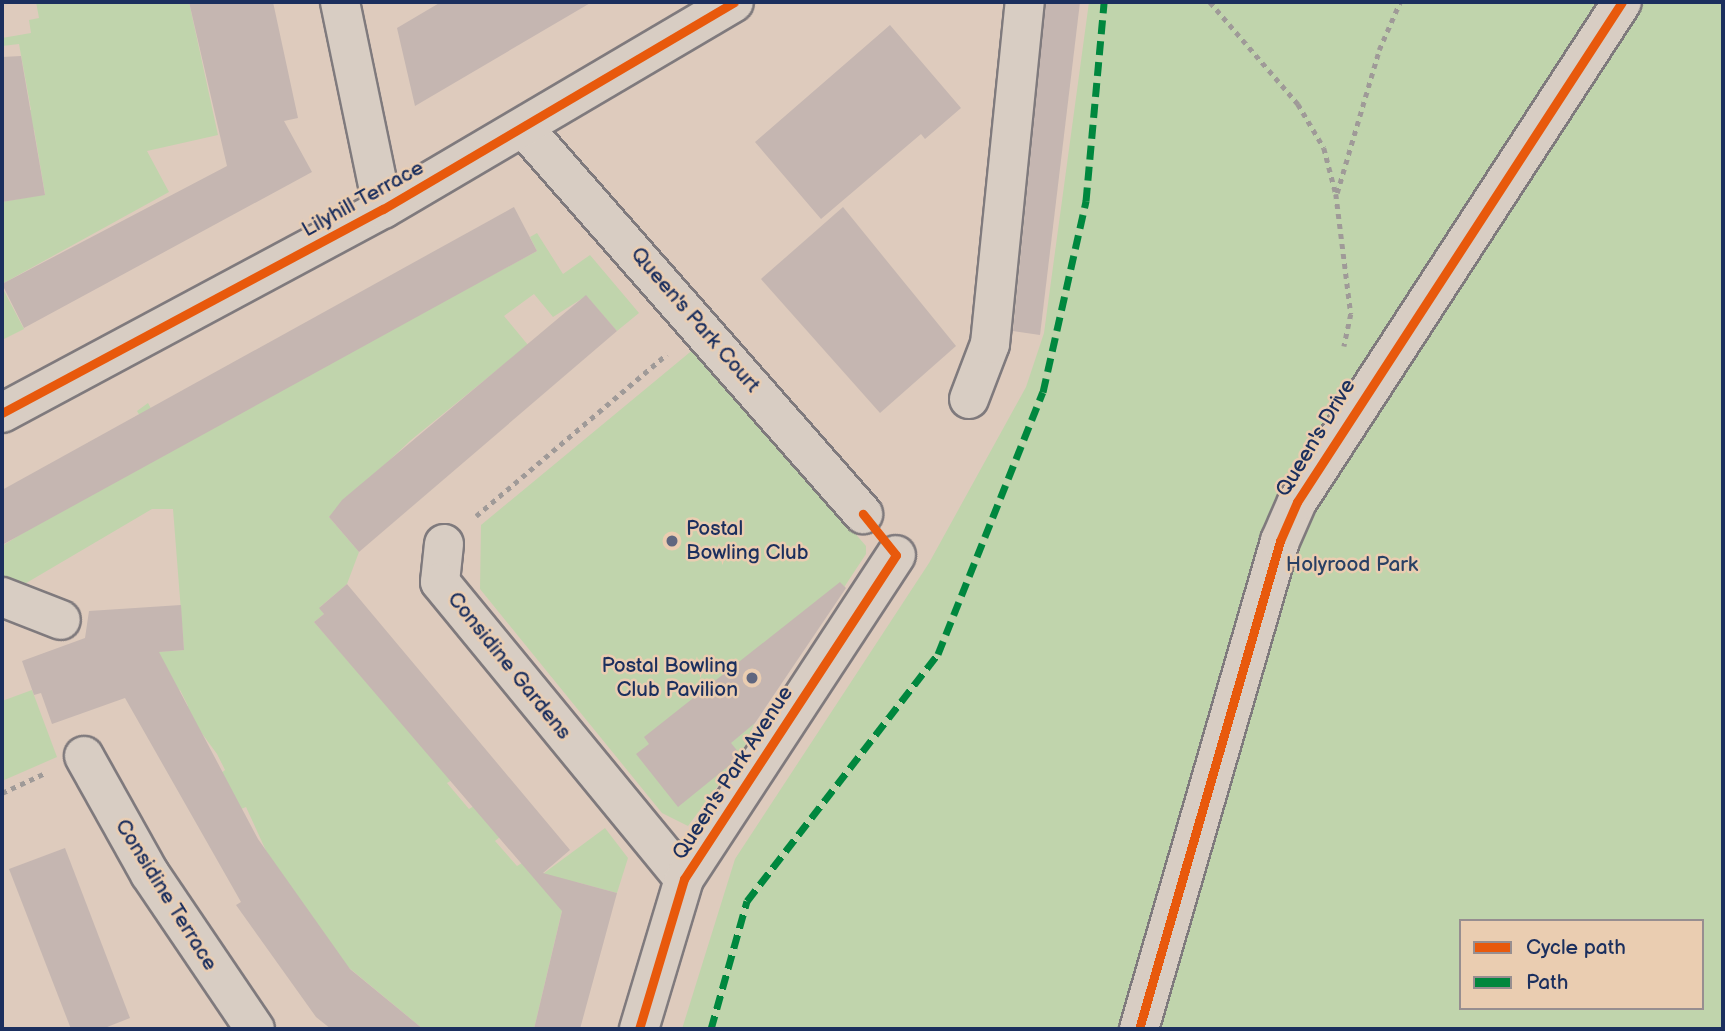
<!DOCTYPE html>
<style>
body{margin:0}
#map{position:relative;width:1725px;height:1031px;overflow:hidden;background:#decbbd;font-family:"Balsamiq Sans",sans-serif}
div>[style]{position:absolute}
.green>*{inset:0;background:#c0d4ac}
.building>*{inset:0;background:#c5b6b1}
.path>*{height:4.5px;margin-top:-2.25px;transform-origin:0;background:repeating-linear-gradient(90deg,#9f9a98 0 5px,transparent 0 10px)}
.roads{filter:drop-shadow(2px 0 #7f7a7d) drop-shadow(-2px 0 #7f7a7d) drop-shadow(0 2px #7f7a7d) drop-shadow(0 -2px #7f7a7d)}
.minor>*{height:38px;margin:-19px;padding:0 19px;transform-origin:19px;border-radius:19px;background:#d8cdc3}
.quiet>*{height:7px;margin-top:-3.5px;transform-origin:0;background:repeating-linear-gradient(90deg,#00873e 0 14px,transparent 0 21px)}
.cycleway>*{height:9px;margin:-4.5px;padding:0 4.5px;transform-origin:4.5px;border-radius:4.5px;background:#e8590c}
.dots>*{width:19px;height:19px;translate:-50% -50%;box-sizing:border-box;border:4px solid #eacdb1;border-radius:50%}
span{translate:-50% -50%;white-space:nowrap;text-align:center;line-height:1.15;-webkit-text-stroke:5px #eacdb1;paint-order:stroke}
.street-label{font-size:21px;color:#1b2f5e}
.poi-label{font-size:21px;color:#1b2f5e}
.left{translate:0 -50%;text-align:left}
.right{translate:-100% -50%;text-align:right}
.park-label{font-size:21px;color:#294064}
.frame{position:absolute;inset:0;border:4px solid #1b2f5e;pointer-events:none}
.legend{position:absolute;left:1459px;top:919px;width:245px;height:91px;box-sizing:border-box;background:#eacdb1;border:2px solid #978e90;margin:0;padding:9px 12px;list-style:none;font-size:21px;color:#1b2f5e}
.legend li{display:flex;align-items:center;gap:14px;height:35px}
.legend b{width:35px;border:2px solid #978e90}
</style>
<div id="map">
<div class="green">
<i style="clip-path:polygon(36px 2px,189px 2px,218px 135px,147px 151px,169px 192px,2px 284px,2px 202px,45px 194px,34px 129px,2px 134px,2px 116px,31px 110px,19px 44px,2px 46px,2px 38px,31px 33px,29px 20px,39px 18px)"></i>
<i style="clip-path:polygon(evenodd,1089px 2px,1723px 2px,1723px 1029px,682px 1029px,735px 859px,929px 563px,1026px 387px,1044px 333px,1089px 2px,1461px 921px,1702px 921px,1702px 1008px,1461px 1008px,1461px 921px)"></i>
<i style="clip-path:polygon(537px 233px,563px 274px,590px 255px,639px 313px,617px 331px,586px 296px,553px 317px,534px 294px,504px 316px,528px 345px,411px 440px,329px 517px,359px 552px,347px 584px,320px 607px,324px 614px,314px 622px,452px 780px,447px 783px,469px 809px,474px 806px,500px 837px,495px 841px,517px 866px,522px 863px,536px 879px,605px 828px,628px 858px,617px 893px,576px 882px,569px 903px,564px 902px,534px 1029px,423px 1029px,342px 962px,268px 855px,246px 807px,241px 809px,221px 773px,225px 770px,217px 754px,184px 709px,188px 706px,180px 690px,174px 693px,141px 653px,184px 650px,173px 509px,152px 509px,11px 592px,2px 588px,2px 546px,159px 448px,137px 411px,148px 403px,172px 448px,537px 251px,530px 237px)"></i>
<i style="clip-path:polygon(2px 287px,24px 329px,2px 340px)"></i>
<i style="clip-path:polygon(695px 348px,866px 546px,866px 554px,755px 722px,741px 755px,688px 826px,662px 813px,480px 589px,481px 525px)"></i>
<i style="clip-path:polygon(32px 690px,57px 757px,2px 781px,2px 701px)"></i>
</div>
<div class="building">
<i style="clip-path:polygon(189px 2px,273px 2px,298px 118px,284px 121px,312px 172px,24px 328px,2px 284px,227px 166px)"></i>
<i style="clip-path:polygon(441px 2px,592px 2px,415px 106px,397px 28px)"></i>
<i style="clip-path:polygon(1046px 2px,1080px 2px,1040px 335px,1013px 331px)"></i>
<i style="clip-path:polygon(890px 25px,961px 108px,925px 139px,921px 134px,821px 219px,755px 142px)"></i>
<i style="clip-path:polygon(21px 56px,45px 195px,2px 202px,2px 57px)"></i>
<i style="clip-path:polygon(514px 207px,537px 251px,2px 545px,2px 490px)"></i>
<i style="clip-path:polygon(843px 207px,956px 346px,880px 413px,761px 279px)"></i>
<i style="clip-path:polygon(586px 295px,617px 331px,359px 552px,329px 517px,342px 500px)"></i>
<i style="clip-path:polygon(840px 582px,846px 588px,755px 723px,731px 743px,740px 754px,736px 760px,678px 807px,636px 754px,649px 744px,644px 737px)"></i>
<i style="clip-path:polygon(347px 584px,570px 850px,543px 873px,617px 893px,580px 1029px,534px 1029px,562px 911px,314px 622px,324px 614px,319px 608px)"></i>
<i style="clip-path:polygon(181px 605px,184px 650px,159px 652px,258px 839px,350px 969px,423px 1029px,331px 1029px,316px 1017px,236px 905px,241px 902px,125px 698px,52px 724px,41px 693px,34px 695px,22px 661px,85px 638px,89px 611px)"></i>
<i style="clip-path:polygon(65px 848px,130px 1018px,102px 1029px,71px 1029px,9px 869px)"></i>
</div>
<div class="path">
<i style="left:1210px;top:2px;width:135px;rotate:49.2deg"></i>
<i style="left:1298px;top:104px;width:51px;rotate:59.4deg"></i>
<i style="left:1324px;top:148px;width:48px;rotate:75.4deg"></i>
<i style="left:1336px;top:194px;width:121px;rotate:82.9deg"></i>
<i style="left:1351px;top:314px;width:33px;rotate:102deg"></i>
<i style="left:1337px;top:193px;width:149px;rotate:-73.6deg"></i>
<i style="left:1379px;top:50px;width:52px;rotate:-66.4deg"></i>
<i style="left:476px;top:516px;width:250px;rotate:-40.3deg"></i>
<i style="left:2px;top:793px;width:47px;rotate:-24.9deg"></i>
</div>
<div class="roads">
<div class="minor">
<i style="left:340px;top:2px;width:211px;rotate:78.3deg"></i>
<i style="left:524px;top:128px;width:514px;rotate:48.71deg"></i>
<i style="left:969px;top:399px;width:59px;rotate:-69.1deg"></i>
<i style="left:990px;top:344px;width:344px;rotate:-84.2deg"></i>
<i style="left:2px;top:413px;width:432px;rotate:-28.2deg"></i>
<i style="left:383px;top:209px;width:407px;rotate:-30.5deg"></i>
<i style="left:444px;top:544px;width:38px;rotate:96deg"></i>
<i style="left:440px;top:582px;width:384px;rotate:50.6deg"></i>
<i style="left:2px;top:597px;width:63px;rotate:21.3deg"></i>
<i style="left:84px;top:756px;width:135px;rotate:60.8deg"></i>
<i style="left:150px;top:874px;width:187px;rotate:55.9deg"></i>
<i style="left:639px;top:1029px;width:157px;rotate:-73.3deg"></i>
<i style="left:684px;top:879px;width:387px;rotate:-56.8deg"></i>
<i style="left:1139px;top:1029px;width:508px;rotate:-73.88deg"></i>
<i style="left:1280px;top:541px;width:43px;rotate:-66.4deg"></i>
<i style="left:1297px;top:502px;width:596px;rotate:-56.98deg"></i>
</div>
</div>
<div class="quiet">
<i style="left:711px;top:1029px;width:133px;rotate:-74.3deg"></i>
<i style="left:747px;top:901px;width:312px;rotate:-52.3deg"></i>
<i style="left:938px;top:654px;width:282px;rotate:-68.2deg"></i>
<i style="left:1043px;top:392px;width:196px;rotate:-77.3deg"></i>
<i style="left:1086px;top:201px;width:200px;rotate:-84.8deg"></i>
</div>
<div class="cycleway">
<i style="left:2px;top:413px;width:432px;rotate:-28.2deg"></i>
<i style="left:383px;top:209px;width:407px;rotate:-30.5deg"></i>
<i style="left:639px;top:1029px;width:157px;rotate:-73.3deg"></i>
<i style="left:684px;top:879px;width:387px;rotate:-56.8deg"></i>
<i style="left:896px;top:555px;width:53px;rotate:-128.8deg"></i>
<i style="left:1139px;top:1029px;width:508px;rotate:-73.88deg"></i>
<i style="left:1280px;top:541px;width:43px;rotate:-66.4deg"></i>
<i style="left:1297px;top:502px;width:596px;rotate:-56.98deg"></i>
</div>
<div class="dots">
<i style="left:672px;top:541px;background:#5f667f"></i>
<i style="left:752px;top:678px;background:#5f667f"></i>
</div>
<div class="street-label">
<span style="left:363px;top:199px;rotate:-29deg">Lilyhill Terrace</span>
<span style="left:695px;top:320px;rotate:49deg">Queen's Park Court</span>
<span style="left:1316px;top:438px;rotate:-59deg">Queen's Drive</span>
<span style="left:509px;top:666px;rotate:51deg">Considine Gardens</span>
<span style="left:733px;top:773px;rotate:-57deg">Queen's Park Avenue</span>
<span style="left:166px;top:895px;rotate:58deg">Considine Terrace</span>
</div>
<div class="poi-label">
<span class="left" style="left:686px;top:541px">Postal<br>Bowling Club</span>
<span class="right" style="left:738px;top:678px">Postal Bowling<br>Club Pavilion</span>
</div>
<div class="park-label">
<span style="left:1352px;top:565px">Holyrood Park</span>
</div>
<div class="frame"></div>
<ul class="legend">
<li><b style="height:9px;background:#e8590c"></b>Cycle path</li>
<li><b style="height:9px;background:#00873e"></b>Path</li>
</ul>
</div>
